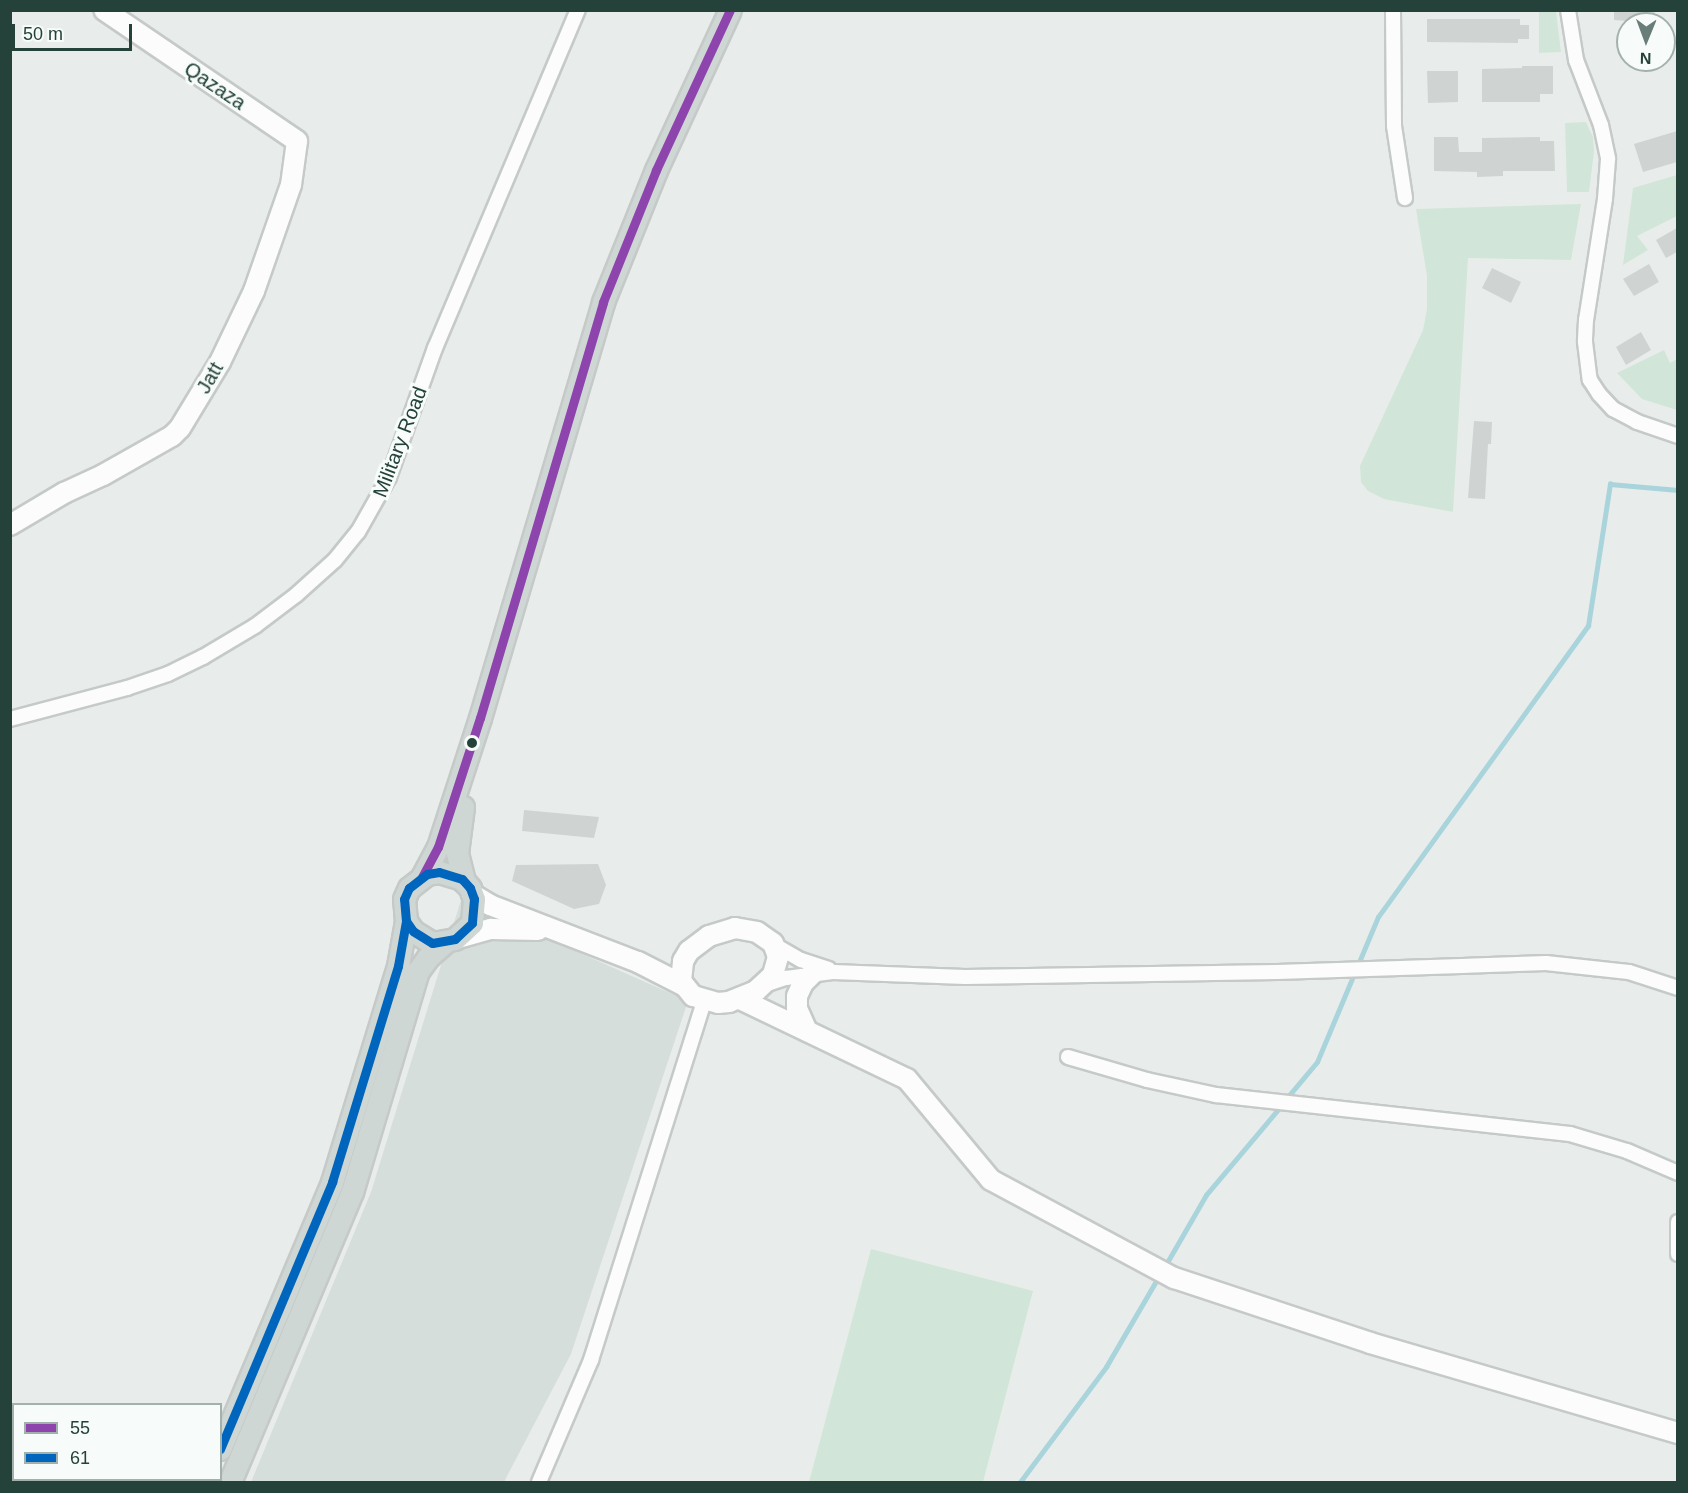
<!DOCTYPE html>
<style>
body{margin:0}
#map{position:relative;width:1688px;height:1493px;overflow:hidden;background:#e8edeb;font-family:Helvetica,sans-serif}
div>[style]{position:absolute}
.built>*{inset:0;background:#d6dedb}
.green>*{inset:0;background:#d1e6d8}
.stream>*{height:4.5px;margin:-2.25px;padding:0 2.25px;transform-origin:2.25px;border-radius:2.25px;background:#a9d4db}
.building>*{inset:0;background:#cfd4d2}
.roads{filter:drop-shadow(2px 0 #c5cac8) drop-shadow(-2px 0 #c5cac8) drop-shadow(0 2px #c5cac8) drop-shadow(0 -2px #c5cac8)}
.street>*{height:14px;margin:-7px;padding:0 7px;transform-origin:7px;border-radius:7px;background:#fcfcfc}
.secondary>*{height:20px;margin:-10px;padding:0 10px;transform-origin:10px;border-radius:10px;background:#fcfcfc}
.primary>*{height:21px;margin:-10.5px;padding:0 10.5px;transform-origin:10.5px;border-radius:10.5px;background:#cfd7d5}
.bus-1>*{height:9px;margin:-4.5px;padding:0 4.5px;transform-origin:4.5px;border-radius:4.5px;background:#8e44ad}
.bus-2>*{height:9px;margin:-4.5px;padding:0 4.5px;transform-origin:4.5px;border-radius:4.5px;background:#0065bd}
.dots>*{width:16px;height:16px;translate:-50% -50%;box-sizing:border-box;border:3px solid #f7fbf9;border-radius:50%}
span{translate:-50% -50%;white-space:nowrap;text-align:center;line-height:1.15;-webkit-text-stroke:6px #f7fbf9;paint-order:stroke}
.street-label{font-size:20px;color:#24423a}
.frame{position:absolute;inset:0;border:12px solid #24423a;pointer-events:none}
.legend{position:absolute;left:12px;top:1403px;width:210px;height:78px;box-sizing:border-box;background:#f7fbf9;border:2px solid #a3b1ad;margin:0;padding:8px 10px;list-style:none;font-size:18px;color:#24423a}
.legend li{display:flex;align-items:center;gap:12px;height:30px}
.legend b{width:30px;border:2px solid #a3b1ad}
.north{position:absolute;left:1616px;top:12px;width:60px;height:60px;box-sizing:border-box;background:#f7fbf9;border:2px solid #a3b1ad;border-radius:50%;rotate:181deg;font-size:16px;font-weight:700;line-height:24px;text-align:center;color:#24423a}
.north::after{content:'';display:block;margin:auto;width:21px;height:27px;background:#697e78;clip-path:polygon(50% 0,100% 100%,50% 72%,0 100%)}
.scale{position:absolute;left:12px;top:24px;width:120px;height:27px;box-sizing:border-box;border:3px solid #24423a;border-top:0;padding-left:8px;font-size:18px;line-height:21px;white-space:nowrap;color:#24423a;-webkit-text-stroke:4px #f7fbf9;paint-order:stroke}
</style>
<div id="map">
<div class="built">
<i style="clip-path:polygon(461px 900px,688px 1001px,571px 1354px,504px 1482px,251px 1482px,371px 1192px)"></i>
</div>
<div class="green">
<i style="clip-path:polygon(1539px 11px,1556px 11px,1561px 52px,1539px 53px)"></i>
<i style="clip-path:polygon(1586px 122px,1593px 137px,1594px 152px,1589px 192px,1567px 192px,1565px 123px)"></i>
<i style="clip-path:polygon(1677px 175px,1677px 216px,1637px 236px,1648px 250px,1623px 265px,1633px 188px)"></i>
<i style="clip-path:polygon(1581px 204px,1571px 260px,1468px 258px,1453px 512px,1384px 499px,1368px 491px,1361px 482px,1360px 466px,1423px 330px,1427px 309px,1427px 276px,1416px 209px)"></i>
<i style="clip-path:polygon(1664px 350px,1670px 363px,1677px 359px,1677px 410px,1642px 399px,1617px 373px)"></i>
<i style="clip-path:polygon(871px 1249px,1033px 1291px,983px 1482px,809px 1482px)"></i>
</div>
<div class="stream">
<i style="left:1286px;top:1099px;width:48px;rotate:-50deg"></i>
<i style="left:1317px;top:1062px;width:157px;rotate:-67.2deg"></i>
<i style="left:1378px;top:917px;width:359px;rotate:-54.2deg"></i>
<i style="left:1588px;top:626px;width:144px;rotate:-81.2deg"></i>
<i style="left:1610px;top:484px;width:68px;rotate:5deg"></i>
<i style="left:1165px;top:1266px;width:82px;rotate:-60deg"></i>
<i style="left:1206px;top:1195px;width:116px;rotate:-49.9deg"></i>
<i style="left:1020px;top:1482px;width:144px;rotate:-53.2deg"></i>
<i style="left:1106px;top:1367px;width:105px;rotate:-59.8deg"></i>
</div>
<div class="building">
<i style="clip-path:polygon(1614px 10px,1655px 10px,1654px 23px,1614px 20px)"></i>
<i style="clip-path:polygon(1427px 19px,1520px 19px,1520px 25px,1529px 25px,1529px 39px,1518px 39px,1518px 43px,1427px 42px)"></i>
<i style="clip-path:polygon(1522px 66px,1553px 66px,1553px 94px,1540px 94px,1540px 102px,1482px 102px,1482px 69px,1522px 68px)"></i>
<i style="clip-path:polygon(1427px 71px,1458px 71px,1458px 102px,1428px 103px)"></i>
<i style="clip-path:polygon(1677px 131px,1677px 162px,1643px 172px,1634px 144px)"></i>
<i style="clip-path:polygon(1434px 137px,1458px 137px,1459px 152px,1482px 152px,1482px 138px,1540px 137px,1540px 141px,1554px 141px,1555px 171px,1503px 171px,1503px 176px,1477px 177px,1477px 172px,1434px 171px)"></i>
<i style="clip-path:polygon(1677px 228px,1677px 252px,1666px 258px,1656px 240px)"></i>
<i style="clip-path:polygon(1649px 264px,1659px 282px,1634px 296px,1623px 279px)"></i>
<i style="clip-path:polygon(1492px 268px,1521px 282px,1511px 303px,1482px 288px)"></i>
<i style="clip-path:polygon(1641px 332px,1651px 350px,1626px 365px,1616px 347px)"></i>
<i style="clip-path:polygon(1474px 421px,1492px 422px,1491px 444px,1488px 444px,1485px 499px,1468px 498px)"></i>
<i style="clip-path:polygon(524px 810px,599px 817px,594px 838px,522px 831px)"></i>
<i style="clip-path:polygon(598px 864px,606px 885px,599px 904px,574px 909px,512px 881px,516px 865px)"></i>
</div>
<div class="roads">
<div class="street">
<i style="left:1393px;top:10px;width:116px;rotate:89.5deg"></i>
<i style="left:1394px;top:126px;width:73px;rotate:81.3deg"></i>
<i style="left:1568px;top:10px;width:51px;rotate:80.9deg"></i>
<i style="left:1576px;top:60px;width:70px;rotate:69deg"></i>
<i style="left:1601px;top:125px;width:35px;rotate:78deg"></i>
<i style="left:1608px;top:159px;width:40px;rotate:94.3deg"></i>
<i style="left:1605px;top:199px;width:122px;rotate:98.9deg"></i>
<i style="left:1586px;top:320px;width:22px;rotate:93deg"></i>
<i style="left:1585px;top:342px;width:38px;rotate:83deg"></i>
<i style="left:1590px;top:380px;width:17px;rotate:57deg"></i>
<i style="left:1599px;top:394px;width:21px;rotate:47deg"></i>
<i style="left:1613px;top:409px;width:27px;rotate:28deg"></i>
<i style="left:1637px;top:422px;width:43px;rotate:18.9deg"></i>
<i style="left:10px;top:719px;width:121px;rotate:-14.8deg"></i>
<i style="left:127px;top:688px;width:43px;rotate:-18.9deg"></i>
<i style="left:168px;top:674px;width:39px;rotate:-26deg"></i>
<i style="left:203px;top:657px;width:61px;rotate:-30.8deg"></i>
<i style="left:255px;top:626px;width:51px;rotate:-37.1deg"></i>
<i style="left:296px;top:595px;width:52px;rotate:-41.9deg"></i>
<i style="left:335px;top:560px;width:36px;rotate:-51deg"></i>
<i style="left:358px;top:532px;width:63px;rotate:-60.6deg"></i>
<i style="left:389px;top:477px;width:137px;rotate:-70.4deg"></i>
<i style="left:435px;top:348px;width:367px;rotate:-67.1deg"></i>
<i style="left:773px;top:944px;width:32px;rotate:30deg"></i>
<i style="left:801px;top:960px;width:29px;rotate:18deg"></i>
<i style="left:764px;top:985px;width:23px;rotate:-18deg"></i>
<i style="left:786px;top:978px;width:47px;rotate:-7.3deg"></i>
<i style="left:833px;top:972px;width:132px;rotate:2.2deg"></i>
<i style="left:965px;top:977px;width:312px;rotate:-0.9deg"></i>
<i style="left:1277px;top:972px;width:269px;rotate:-1.9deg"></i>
<i style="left:1546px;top:963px;width:83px;rotate:6.2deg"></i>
<i style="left:1629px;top:972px;width:52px;rotate:18.1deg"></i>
<i style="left:1068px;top:1057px;width:82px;rotate:16.2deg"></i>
<i style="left:1147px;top:1080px;width:71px;rotate:12.3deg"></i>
<i style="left:1216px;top:1095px;width:356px;rotate:6.3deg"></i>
<i style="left:1570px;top:1134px;width:59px;rotate:16.6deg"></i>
<i style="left:1627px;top:1151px;width:56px;rotate:23.3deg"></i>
<i style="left:1678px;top:1222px;width:32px;rotate:90deg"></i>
<i style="left:539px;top:1482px;width:133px;rotate:-66.9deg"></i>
<i style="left:591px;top:1360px;width:376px;rotate:-72.5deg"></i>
</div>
<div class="secondary">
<i style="left:10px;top:525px;width:63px;rotate:-30.7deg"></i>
<i style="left:64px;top:493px;width:43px;rotate:-24.8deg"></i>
<i style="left:103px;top:475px;width:79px;rotate:-29.5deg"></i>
<i style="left:172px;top:436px;width:11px;rotate:-45deg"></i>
<i style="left:180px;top:428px;width:77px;rotate:-58.8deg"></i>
<i style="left:220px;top:362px;width:79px;rotate:-64.4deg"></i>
<i style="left:254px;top:291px;width:112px;rotate:-70.8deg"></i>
<i style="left:291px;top:185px;width:44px;rotate:-82.2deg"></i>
<i style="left:297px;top:141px;width:233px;rotate:-145.8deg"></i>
<i style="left:472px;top:894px;width:21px;rotate:31deg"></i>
<i style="left:490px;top:905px;width:159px;rotate:21.1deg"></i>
<i style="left:638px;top:962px;width:51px;rotate:27.1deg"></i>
<i style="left:735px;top:928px;width:22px;rotate:10deg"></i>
<i style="left:757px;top:932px;width:19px;rotate:35deg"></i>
<i style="left:773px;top:943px;width:15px;rotate:70deg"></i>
<i style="left:778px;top:957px;width:19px;rotate:106deg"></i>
<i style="left:773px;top:975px;width:23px;rotate:137deg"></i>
<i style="left:756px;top:991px;width:29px;rotate:158deg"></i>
<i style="left:729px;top:1002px;width:11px;rotate:175deg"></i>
<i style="left:718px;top:1003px;width:26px;rotate:-164deg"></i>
<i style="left:693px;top:996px;width:19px;rotate:-129deg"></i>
<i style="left:681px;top:981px;width:20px;rotate:-84deg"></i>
<i style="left:683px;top:961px;width:12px;rotate:-59deg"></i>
<i style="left:689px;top:951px;width:25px;rotate:-37deg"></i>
<i style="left:709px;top:936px;width:27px;rotate:-17deg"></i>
<i style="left:455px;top:939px;width:37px;rotate:-16deg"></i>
<i style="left:491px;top:929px;width:47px;rotate:1.2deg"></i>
<i style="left:740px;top:999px;width:185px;rotate:25.6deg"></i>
<i style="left:907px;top:1079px;width:131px;rotate:50.3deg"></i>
<i style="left:991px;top:1180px;width:208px;rotate:28.2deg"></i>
<i style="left:1174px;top:1278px;width:206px;rotate:18.3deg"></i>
<i style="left:1370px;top:1343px;width:321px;rotate:16.3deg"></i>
<i style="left:807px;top:1031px;width:24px;rotate:-114deg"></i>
<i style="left:797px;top:1009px;width:13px;rotate:-90deg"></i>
<i style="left:797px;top:996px;width:14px;rotate:-65deg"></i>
<i style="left:803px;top:983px;width:13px;rotate:-45deg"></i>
</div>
<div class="primary">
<i style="left:463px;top:807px;width:46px;rotate:97.4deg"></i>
<i style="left:457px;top:853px;width:30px;rotate:76deg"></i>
<i style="left:422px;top:877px;width:34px;rotate:-62deg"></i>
<i style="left:438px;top:847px;width:136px;rotate:-72deg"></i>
<i style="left:480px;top:718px;width:434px;rotate:-73.5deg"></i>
<i style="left:603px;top:302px;width:142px;rotate:-68.1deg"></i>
<i style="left:656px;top:170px;width:176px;rotate:-65.2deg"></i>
<i style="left:220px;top:1449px;width:290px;rotate:-67.2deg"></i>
<i style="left:332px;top:1182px;width:226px;rotate:-73deg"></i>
<i style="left:398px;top:966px;width:46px;rotate:-79.9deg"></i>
<i style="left:406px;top:921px;width:22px;rotate:-95deg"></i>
<i style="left:404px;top:899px;width:12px;rotate:-66deg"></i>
<i style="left:409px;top:888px;width:23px;rotate:-38deg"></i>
<i style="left:427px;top:874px;width:12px;rotate:-9deg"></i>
<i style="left:439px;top:872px;width:24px;rotate:17deg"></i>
<i style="left:462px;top:879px;width:12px;rotate:48deg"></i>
<i style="left:470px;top:888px;width:12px;rotate:70deg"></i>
<i style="left:474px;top:899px;width:24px;rotate:95deg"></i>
<i style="left:472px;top:923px;width:23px;rotate:137deg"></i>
<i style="left:455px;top:939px;width:23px;rotate:170deg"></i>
<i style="left:432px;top:943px;width:22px;rotate:-148deg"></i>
<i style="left:413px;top:931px;width:12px;rotate:-125deg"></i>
<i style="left:206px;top:1482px;width:3px;rotate:-45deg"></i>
<i style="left:230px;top:1482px;width:315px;rotate:-67.2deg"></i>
<i style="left:352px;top:1192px;width:231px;rotate:-73.4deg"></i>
<i style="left:418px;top:971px;width:17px;rotate:-54deg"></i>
<i style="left:428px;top:957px;width:21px;rotate:-41deg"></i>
</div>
</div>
<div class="bus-1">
<i style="left:422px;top:877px;width:34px;rotate:-62deg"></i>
<i style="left:438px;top:847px;width:136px;rotate:-72deg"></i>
<i style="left:480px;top:718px;width:434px;rotate:-73.5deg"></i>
<i style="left:603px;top:302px;width:142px;rotate:-68.1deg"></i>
<i style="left:656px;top:170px;width:176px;rotate:-65.2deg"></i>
</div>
<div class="bus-2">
<i style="left:220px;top:1449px;width:290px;rotate:-67.2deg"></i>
<i style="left:332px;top:1182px;width:226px;rotate:-73deg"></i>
<i style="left:398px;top:966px;width:46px;rotate:-79.9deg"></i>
<i style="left:406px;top:921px;width:22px;rotate:-95deg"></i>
<i style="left:404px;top:899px;width:12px;rotate:-66deg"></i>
<i style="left:409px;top:888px;width:23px;rotate:-38deg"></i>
<i style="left:427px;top:874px;width:12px;rotate:-9deg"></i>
<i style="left:439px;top:872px;width:24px;rotate:17deg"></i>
<i style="left:462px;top:879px;width:12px;rotate:48deg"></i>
<i style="left:470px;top:888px;width:12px;rotate:70deg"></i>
<i style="left:474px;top:899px;width:24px;rotate:95deg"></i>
<i style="left:472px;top:923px;width:23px;rotate:137deg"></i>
<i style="left:455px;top:939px;width:23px;rotate:170deg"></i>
<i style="left:432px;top:943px;width:22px;rotate:-148deg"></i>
<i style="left:413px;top:931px;width:12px;rotate:-125deg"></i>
</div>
<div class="dots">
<i style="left:472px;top:743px;background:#24423a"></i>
</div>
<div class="street-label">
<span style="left:215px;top:86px;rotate:34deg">Qazaza</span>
<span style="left:210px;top:378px;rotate:-60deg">Jatt</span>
<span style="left:400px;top:442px;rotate:-69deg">Military Road</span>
</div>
<div class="frame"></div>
<ul class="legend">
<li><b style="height:8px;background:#8e44ad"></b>55</li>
<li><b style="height:8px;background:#0065bd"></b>61</li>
</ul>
<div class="north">N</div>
<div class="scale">50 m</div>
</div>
